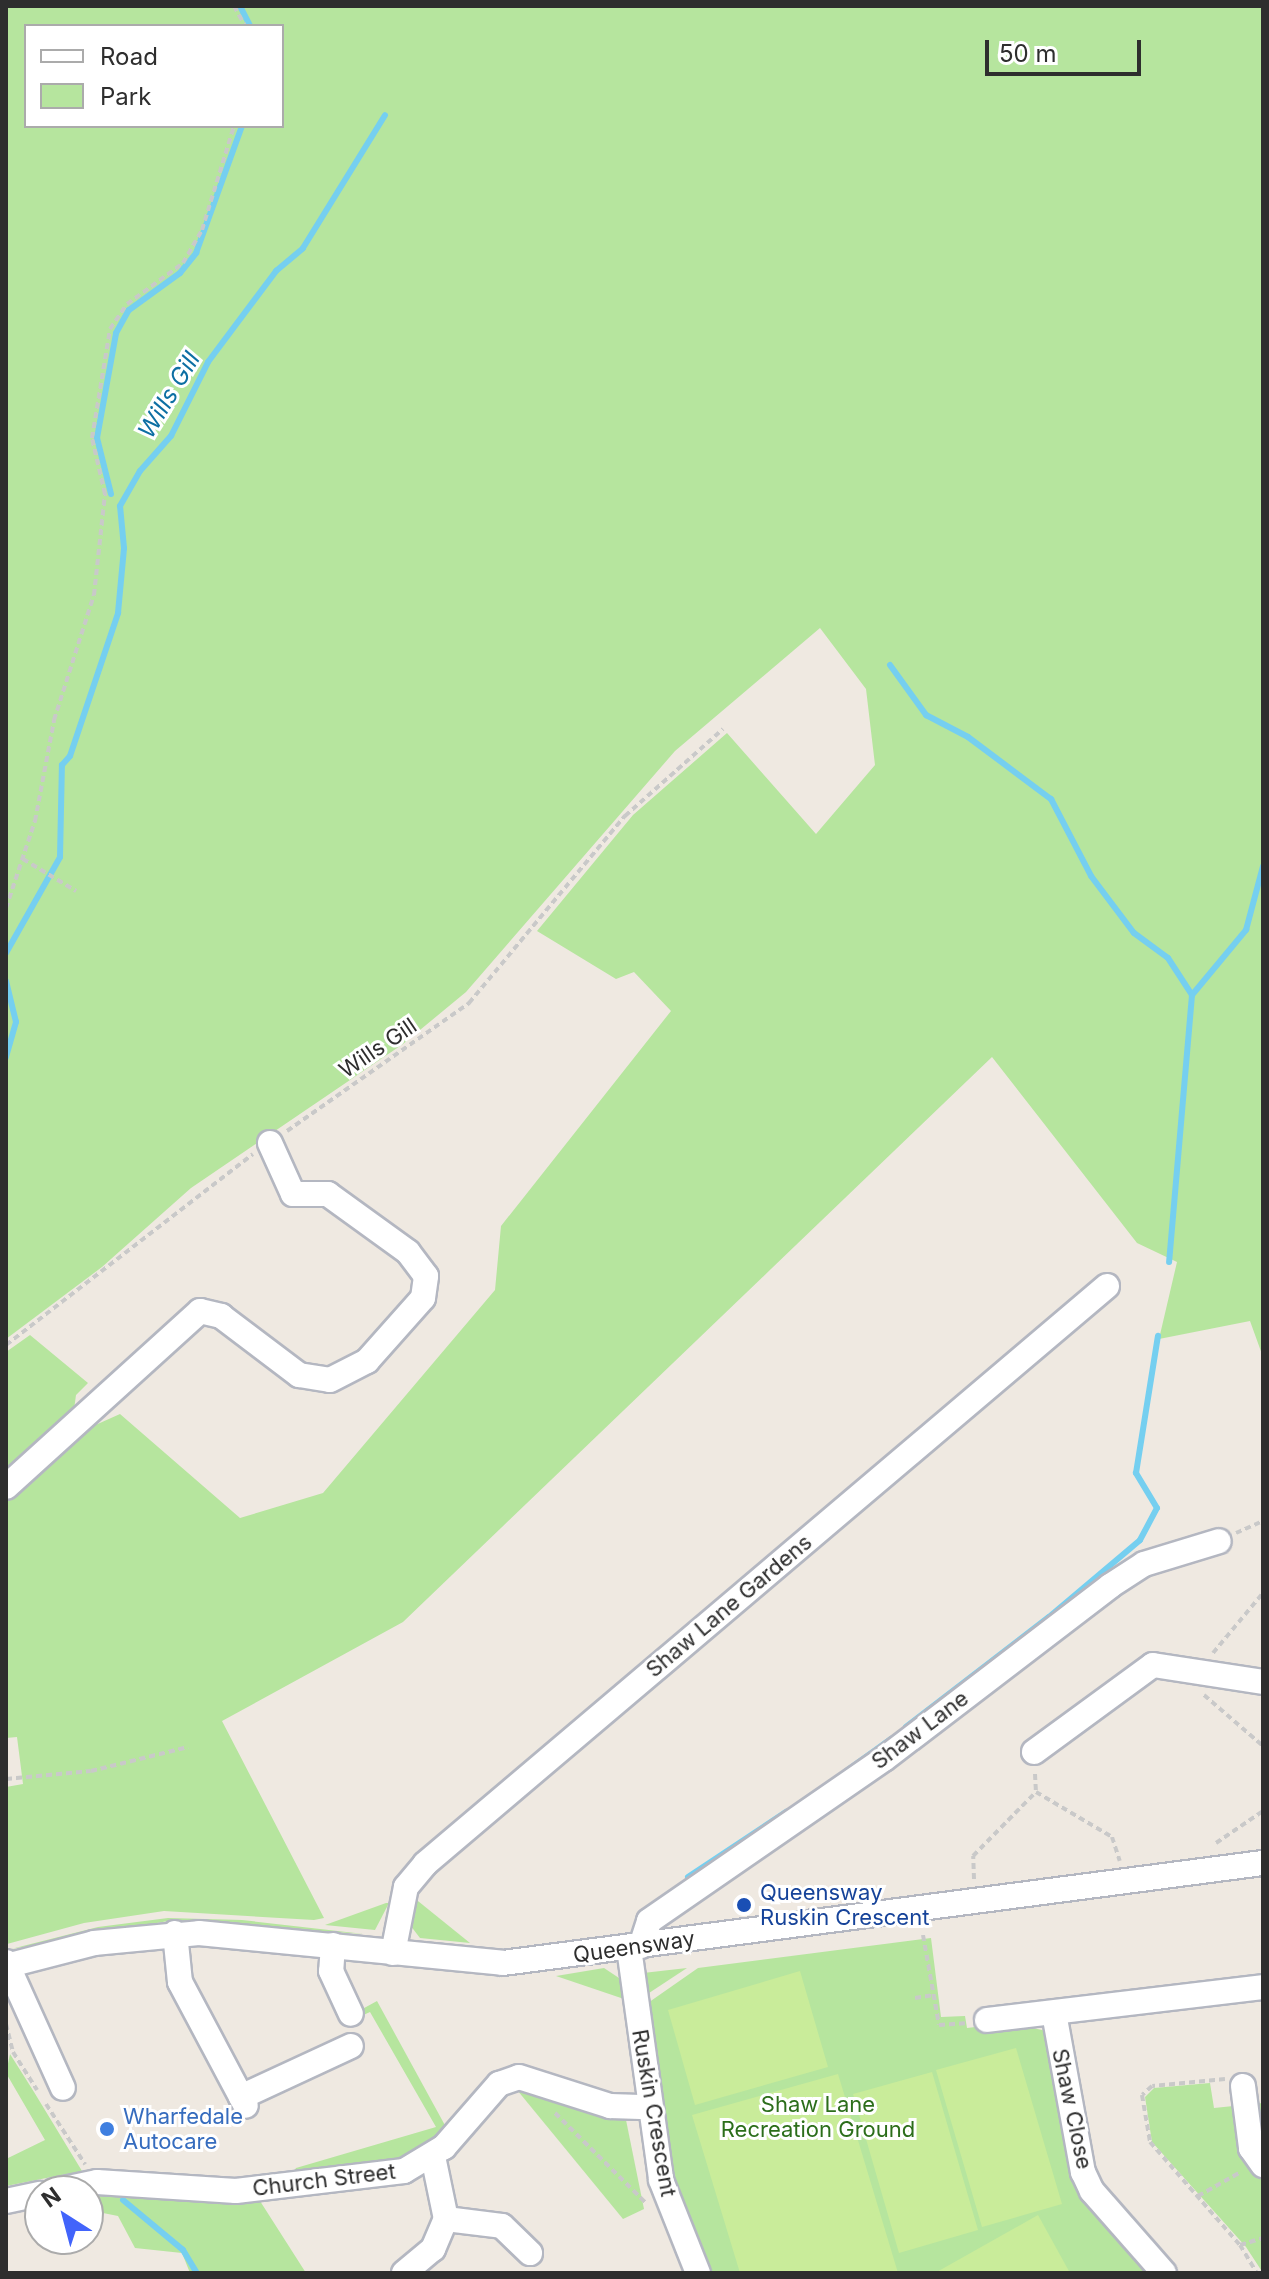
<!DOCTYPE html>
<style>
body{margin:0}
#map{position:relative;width:1269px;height:2279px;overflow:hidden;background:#efe9e1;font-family:Inter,sans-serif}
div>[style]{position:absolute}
.green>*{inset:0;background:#b6e59e}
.pitch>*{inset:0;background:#c9ec9a}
.stream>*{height:6px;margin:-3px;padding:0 3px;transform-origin:3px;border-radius:3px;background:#75cff0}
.path>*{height:4px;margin-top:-2px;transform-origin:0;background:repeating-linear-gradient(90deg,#c9c9c9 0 6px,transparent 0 10px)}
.roads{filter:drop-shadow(2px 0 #b4b7c1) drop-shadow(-2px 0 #b4b7c1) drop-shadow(0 2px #b4b7c1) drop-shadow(0 -2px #b4b7c1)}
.minor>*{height:24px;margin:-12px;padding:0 12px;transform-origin:12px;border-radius:12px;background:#fff}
.dots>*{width:22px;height:22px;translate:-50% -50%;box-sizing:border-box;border:4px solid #fff;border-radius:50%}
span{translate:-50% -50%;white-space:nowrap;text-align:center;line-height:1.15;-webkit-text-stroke:6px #fff;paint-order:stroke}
.street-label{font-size:22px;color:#2e2e2e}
.transit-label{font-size:22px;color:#164399}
.left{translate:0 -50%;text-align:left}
.park-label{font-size:22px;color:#2c6e1b}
.shop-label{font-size:22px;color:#366cbe}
.water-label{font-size:24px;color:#0d6fa3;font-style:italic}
.frame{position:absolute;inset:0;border:8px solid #2e2e2e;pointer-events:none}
.legend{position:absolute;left:24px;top:24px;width:260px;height:104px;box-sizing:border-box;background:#fff;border:2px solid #ababab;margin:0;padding:10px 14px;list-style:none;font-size:24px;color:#2e2e2e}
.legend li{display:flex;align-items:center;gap:16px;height:40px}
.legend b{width:40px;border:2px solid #ababab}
.north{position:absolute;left:24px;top:2175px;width:80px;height:80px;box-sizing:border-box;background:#fff;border:2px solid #ababab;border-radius:50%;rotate:324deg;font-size:22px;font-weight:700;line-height:32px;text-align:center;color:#2e2e2e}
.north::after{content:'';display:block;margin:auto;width:28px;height:36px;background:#4264fb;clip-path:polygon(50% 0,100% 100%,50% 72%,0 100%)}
.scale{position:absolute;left:985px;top:40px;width:156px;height:36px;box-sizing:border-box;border:4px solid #2e2e2e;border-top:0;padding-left:10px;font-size:24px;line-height:28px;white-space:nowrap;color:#2e2e2e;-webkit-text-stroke:6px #fff;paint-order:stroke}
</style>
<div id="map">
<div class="green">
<i style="clip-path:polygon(evenodd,6px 6px,1263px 6px,1263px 1357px,1250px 1321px,1159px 1339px,1177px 1262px,1137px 1243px,992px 1057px,403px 1622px,222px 1721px,324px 1918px,314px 1920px,164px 1911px,84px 1923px,7px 1944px,6px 1787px,23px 1784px,17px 1737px,6px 1738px,6px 1493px,82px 1431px,120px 1414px,240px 1518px,323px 1493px,495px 1290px,501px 1226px,671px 1011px,634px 972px,616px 979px,537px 931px,633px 815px,727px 733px,816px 834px,875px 765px,866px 689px,820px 628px,675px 751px,466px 992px,403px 1044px,191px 1188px,102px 1267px,6px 1339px,6px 6px,26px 26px,282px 26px,282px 126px,26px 126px,26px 26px)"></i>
<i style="clip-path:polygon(30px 1335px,88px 1383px,76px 1395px,73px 1417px,6px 1479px,6px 1352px)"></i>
<i style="clip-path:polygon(413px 1897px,470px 1943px,420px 1938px,410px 1925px)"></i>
<i style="clip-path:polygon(389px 1903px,375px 1930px,325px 1925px,386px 1903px)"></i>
<i style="clip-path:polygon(168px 1918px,242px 1920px,364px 1934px,168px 1921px,11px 1949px,98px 1927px)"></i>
<i style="clip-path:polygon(931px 1938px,941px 2017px,965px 2016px,967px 2028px,1010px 2023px,1051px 2032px,1068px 2156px,1086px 2195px,1151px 2273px,708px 2273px,667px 2169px,645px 2005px,698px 1968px)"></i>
<i style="clip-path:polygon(604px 1968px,622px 1980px,624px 1999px,556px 1976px)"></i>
<i style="clip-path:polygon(687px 1968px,646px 1995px,643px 1973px)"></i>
<i style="clip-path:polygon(377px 2001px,447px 2129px,428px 2149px,406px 2157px,290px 2177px,296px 2168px,436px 2127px,370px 2012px,357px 2018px,355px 2013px)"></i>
<i style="clip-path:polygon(10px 2054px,34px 2092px,82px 2171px,6px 2186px,6px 2159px,45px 2140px,6px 2073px)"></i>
<i style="clip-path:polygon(1210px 2083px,1214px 2108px,1263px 2103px,1263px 2273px,1246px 2247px,1152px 2142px,1145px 2097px,1154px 2088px)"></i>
<i style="clip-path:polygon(513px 2085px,625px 2115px,644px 2209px,623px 2219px)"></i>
<i style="clip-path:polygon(88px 2191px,260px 2201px,306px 2273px,190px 2273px,182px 2253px,135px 2248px,118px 2216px,88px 2210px)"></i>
</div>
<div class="pitch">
<i style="clip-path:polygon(800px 1971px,828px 2067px,695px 2105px,668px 2010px)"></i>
<i style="clip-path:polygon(1016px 2048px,1062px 2204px,982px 2227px,936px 2070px)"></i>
<i style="clip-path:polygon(932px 2072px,978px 2230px,899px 2253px,853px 2094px)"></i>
<i style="clip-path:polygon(838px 2074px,898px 2273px,740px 2273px,692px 2115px)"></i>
<i style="clip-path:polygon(1038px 2215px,1070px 2273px,935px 2273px)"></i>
</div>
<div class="stream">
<i style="left:240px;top:6px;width:22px;rotate:63deg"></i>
<i style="left:111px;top:494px;width:58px;rotate:-104deg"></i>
<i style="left:97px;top:438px;width:107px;rotate:-79.7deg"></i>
<i style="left:116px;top:333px;width:26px;rotate:-61deg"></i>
<i style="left:129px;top:310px;width:63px;rotate:-36deg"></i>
<i style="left:180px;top:273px;width:26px;rotate:-51deg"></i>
<i style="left:196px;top:253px;width:135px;rotate:-70.1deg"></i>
<i style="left:890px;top:665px;width:62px;rotate:54.2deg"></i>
<i style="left:926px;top:715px;width:47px;rotate:27.6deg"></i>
<i style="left:968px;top:737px;width:104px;rotate:36.8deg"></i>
<i style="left:1051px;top:799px;width:87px;rotate:62.5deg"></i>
<i style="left:1091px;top:876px;width:71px;rotate:53deg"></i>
<i style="left:1134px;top:933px;width:42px;rotate:36.3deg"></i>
<i style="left:1168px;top:958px;width:44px;rotate:57deg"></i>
<i style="left:1192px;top:995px;width:268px;rotate:94.9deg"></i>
<i style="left:6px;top:953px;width:110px;rotate:-60.6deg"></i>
<i style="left:60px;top:857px;width:92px;rotate:-88.8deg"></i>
<i style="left:62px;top:765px;width:12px;rotate:-48deg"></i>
<i style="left:70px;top:756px;width:151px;rotate:-71.4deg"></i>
<i style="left:118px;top:613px;width:65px;rotate:-84.7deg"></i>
<i style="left:124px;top:548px;width:42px;rotate:-95.4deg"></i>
<i style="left:120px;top:506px;width:40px;rotate:-60.3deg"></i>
<i style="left:140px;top:471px;width:47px;rotate:-48.5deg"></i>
<i style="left:171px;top:436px;width:83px;rotate:-63.4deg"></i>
<i style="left:208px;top:362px;width:114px;rotate:-53.2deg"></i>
<i style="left:276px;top:271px;width:35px;rotate:-40deg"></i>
<i style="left:303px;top:248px;width:156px;rotate:-58.3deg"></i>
<i style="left:6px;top:981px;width:42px;rotate:76.3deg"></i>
<i style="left:16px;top:1022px;width:37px;rotate:106deg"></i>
<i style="left:1192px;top:995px;width:85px;rotate:-50.3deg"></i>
<i style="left:1246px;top:930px;width:66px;rotate:-75.1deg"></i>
<i style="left:906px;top:1727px;width:180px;rotate:-37.6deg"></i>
<i style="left:1049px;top:1617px;width:119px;rotate:-40.2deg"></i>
<i style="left:1140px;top:1540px;width:36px;rotate:-62deg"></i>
<i style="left:1157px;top:1508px;width:41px;rotate:-121deg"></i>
<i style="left:1136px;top:1473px;width:139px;rotate:-80.9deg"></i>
<i style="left:845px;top:1772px;width:57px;rotate:-35.7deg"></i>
<i style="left:688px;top:1877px;width:118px;rotate:-33.6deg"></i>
<i style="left:123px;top:2200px;width:78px;rotate:39.8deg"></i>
<i style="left:183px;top:2250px;width:27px;rotate:59deg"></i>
</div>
<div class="path">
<i style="left:234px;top:6px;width:23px;rotate:61deg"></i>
<i style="left:23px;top:859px;width:62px;rotate:31.1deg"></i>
<i style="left:6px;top:908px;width:92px;rotate:-71.6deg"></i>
<i style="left:35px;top:821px;width:103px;rotate:-79.3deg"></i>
<i style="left:54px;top:720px;width:131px;rotate:-72.3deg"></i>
<i style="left:94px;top:595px;width:102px;rotate:-83.8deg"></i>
<i style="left:105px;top:494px;width:57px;rotate:-103.1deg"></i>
<i style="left:92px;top:438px;width:110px;rotate:-80.6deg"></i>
<i style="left:110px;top:329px;width:30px;rotate:-56deg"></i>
<i style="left:127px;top:304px;width:69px;rotate:-36.2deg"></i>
<i style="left:183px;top:263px;width:38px;rotate:-60deg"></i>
<i style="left:202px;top:230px;width:109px;rotate:-72.9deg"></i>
<i style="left:287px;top:1131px;width:223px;rotate:-35.1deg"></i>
<i style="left:469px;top:1003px;width:244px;rotate:-50.2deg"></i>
<i style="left:625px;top:816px;width:131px;rotate:-41.6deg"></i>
<i style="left:6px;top:1345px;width:312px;rotate:-37.7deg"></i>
<i style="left:1236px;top:1533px;width:30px;rotate:-24deg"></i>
<i style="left:1213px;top:1653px;width:78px;rotate:-50.2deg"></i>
<i style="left:1204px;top:1695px;width:78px;rotate:40.8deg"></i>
<i style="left:1035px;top:1774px;width:18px;rotate:87deg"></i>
<i style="left:6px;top:1779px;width:85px;rotate:-5.4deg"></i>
<i style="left:91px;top:1771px;width:100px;rotate:-13.9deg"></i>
<i style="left:1216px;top:1843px;width:57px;rotate:-34.2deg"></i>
<i style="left:974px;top:1879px;width:23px;rotate:-92deg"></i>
<i style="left:973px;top:1856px;width:90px;rotate:-45.5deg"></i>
<i style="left:1036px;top:1792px;width:88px;rotate:30.6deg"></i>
<i style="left:1112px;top:1837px;width:25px;rotate:72deg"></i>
<i style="left:923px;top:1935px;width:91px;rotate:79.9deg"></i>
<i style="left:939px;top:2025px;width:26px;rotate:-4deg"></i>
<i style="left:915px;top:1998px;width:19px;rotate:-9deg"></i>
<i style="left:6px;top:2024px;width:29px;rotate:76deg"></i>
<i style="left:13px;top:2052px;width:45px;rotate:57.7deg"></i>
<i style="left:1225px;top:2079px;width:73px;rotate:174.5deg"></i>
<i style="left:1152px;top:2086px;width:13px;rotate:138deg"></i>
<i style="left:1142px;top:2095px;width:48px;rotate:80.3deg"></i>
<i style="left:1150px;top:2142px;width:137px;rotate:48.9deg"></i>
<i style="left:1240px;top:2245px;width:33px;rotate:59deg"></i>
<i style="left:46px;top:2104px;width:72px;rotate:57deg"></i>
<i style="left:555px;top:2113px;width:127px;rotate:44.7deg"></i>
<i style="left:1198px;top:2196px;width:49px;rotate:-29.2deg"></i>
<i style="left:1240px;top:2245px;width:24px;rotate:-17deg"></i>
</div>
<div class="roads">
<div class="minor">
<i style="left:6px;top:1487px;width:262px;rotate:-42.2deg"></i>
<i style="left:200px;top:1311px;width:22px;rotate:13deg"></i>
<i style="left:221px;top:1316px;width:98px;rotate:37.1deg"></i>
<i style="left:299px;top:1375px;width:31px;rotate:9deg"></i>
<i style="left:330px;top:1380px;width:42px;rotate:-27.2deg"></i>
<i style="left:367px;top:1361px;width:84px;rotate:-48.4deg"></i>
<i style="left:423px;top:1298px;width:22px;rotate:-82deg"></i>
<i style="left:426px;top:1276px;width:30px;rotate:-127deg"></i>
<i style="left:408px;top:1252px;width:99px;rotate:-144.1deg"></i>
<i style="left:328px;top:1194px;width:35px;rotate:180deg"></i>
<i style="left:293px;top:1194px;width:56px;rotate:-114.3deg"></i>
<i style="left:1034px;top:1752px;width:147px;rotate:-36.2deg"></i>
<i style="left:1153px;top:1665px;width:111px;rotate:8.8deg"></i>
<i style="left:175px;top:1933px;width:49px;rotate:84.2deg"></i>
<i style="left:180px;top:1982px;width:140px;rotate:62deg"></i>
<i style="left:333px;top:1945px;width:26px;rotate:94deg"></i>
<i style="left:331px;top:1971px;width:47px;rotate:65.1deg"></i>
<i style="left:641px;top:1946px;width:26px;rotate:-72deg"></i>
<i style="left:649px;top:1921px;width:285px;rotate:-34.6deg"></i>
<i style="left:884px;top:1759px;width:285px;rotate:-37.4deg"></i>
<i style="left:1110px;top:1586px;width:40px;rotate:-32.9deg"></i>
<i style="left:1144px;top:1564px;width:78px;rotate:-17deg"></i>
<i style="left:629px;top:1948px;width:234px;rotate:82.1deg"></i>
<i style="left:661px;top:2180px;width:100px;rotate:68.3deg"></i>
<i style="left:393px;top:1953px;width:67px;rotate:-78.9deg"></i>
<i style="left:406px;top:1887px;width:30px;rotate:-50deg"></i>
<i style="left:425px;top:1864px;width:894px;rotate:-40.28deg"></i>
<i style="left:6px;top:1962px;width:138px;rotate:65.7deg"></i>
<i style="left:6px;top:1966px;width:91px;rotate:-14.6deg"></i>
<i style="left:94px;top:1943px;width:105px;rotate:-5.4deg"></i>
<i style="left:199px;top:1933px;width:305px;rotate:5.6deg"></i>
<i style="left:503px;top:1963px;width:767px;rotate:-7.5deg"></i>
<i style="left:1054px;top:2013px;width:162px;rotate:79.7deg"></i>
<i style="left:1083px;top:2172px;width:21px;rotate:65deg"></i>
<i style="left:1092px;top:2191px;width:109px;rotate:48.7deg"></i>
<i style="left:987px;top:2020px;width:278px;rotate:-6.8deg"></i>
<i style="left:1243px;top:2086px;width:63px;rotate:82.6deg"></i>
<i style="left:1251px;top:2148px;width:21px;rotate:55deg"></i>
<i style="left:241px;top:2097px;width:121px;rotate:-24.9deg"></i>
<i style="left:54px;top:2191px;width:44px;rotate:-11.8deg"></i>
<i style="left:97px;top:2182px;width:139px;rotate:3.7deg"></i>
<i style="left:236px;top:2191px;width:169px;rotate:-6.8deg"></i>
<i style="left:404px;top:2171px;width:47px;rotate:-31deg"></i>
<i style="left:444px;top:2147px;width:84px;rotate:-48.9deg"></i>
<i style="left:499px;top:2084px;width:21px;rotate:-19deg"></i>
<i style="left:519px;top:2077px;width:96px;rotate:17.7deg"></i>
<i style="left:610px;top:2106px;width:38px;rotate:2deg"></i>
<i style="left:6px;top:2201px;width:35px;rotate:-12deg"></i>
<i style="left:446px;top:2219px;width:56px;rotate:7.1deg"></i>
<i style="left:502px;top:2226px;width:39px;rotate:44deg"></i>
<i style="left:404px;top:2273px;width:38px;rotate:-40deg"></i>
<i style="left:433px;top:2249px;width:33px;rotate:-67deg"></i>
<i style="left:446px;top:2219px;width:64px;rotate:-101.7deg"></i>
</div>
</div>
<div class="dots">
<i style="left:744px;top:1905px;background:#1a4fb4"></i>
<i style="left:107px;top:2129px;background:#3f7fe0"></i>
</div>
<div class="street-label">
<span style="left:378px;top:1048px;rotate:-34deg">Wills Gill</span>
<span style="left:729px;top:1606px;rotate:-40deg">Shaw Lane Gardens</span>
<span style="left:920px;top:1730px;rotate:-37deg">Shaw Lane</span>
<span style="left:634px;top:1947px;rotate:-8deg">Queensway</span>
<span style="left:1072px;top:2109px;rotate:78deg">Shaw Close</span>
<span style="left:654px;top:2113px;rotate:80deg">Ruskin Crescent</span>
<span style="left:324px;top:2180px;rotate:-7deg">Church Street</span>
</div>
<div class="transit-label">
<span class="left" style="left:760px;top:1905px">Queensway<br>Ruskin Crescent</span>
</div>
<div class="park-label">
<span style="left:818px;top:2117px">Shaw Lane<br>Recreation Ground</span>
</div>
<div class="shop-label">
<span class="left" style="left:123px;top:2129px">Wharfedale<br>Autocare</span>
</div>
<div class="water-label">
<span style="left:169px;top:395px;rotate:-59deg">Wills Gill</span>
</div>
<div class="frame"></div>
<ul class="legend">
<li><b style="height:10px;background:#fff"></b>Road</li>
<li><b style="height:22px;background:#b6e59e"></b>Park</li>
</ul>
<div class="north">N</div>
<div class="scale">50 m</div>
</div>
